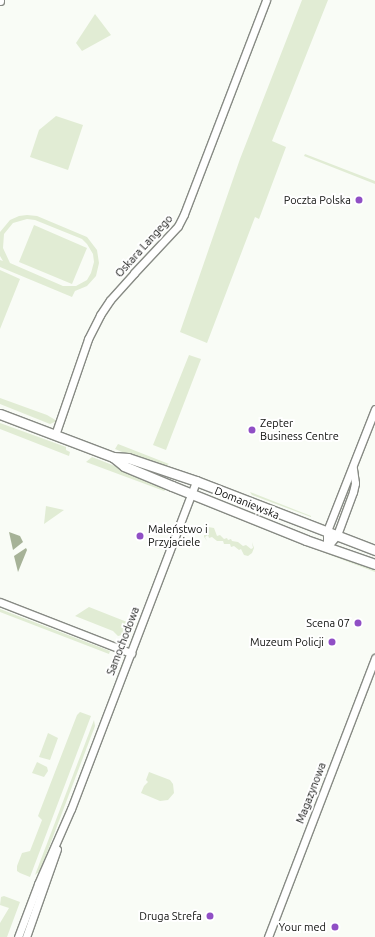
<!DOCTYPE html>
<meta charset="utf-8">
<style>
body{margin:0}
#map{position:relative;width:375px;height:937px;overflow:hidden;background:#f9fcf6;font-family:Ubuntu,sans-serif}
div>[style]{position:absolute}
.green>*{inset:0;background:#e1ecd4}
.water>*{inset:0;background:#a6b297}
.roads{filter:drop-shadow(1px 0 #878a84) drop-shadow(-1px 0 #878a84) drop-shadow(0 1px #878a84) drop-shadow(0 -1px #878a84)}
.minor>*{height:7px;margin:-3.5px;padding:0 3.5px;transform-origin:3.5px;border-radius:3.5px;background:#fff}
.tertiary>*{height:9px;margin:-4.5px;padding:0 4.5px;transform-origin:4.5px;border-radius:4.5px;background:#fff}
.dots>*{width:11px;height:11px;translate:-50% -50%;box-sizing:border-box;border:2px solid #fff;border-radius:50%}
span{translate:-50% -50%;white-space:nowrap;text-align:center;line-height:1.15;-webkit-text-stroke:4px #fff;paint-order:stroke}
.poi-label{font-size:11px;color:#0e0f0d}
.right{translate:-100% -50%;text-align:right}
.left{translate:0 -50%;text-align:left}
.street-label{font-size:11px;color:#0e0f0d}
</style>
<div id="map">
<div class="green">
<i style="clip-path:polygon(302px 0,328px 0,272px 141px,286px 147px,259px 219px,255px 217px,207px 343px,180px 332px,240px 159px)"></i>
<i style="clip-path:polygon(95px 14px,111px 35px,82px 51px,76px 43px)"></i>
<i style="clip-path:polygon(56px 116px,83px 125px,68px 170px,30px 157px,39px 130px)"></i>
<i style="clip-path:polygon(305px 154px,375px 181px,375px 184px,304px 156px)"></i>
<i style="clip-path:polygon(evenodd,27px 215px,37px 216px,87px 237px,97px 250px,99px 263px,96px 276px,87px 286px,75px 291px,72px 297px,0 267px,0 260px,3px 261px,0 256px,0 232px,10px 220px,19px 216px,27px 215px,27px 219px,35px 220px,82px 239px,87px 244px,93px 254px,94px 262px,91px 273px,87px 280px,76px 286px,63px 286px,10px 263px,3px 248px,4px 234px,13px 223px,27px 219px)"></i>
<i style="clip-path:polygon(34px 225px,87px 248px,72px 284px,19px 262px)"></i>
<i style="clip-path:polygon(0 270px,20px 279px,0 329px)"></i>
<i style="clip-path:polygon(189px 355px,201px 359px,166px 450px,153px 445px)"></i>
<i style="clip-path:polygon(0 398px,47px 415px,57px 421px,50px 424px,0 404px)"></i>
<i style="clip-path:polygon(0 423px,66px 447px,66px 450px,70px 452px,69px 456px,0 429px)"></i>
<i style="clip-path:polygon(118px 444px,169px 464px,165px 466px,144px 461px,115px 449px)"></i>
<i style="clip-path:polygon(92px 457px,143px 477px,166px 489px,164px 491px,86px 462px)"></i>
<i style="clip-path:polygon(250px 492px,311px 516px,311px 517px,252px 495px)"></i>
<i style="clip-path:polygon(46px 506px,64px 510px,44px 524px)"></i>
<i style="clip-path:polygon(208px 527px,214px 528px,217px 536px,220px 535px,224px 539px,227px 538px,228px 540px,231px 539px,232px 541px,238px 542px,243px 546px,246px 545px,251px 549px,253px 548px,252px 542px,254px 548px,252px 553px,248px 556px,244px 555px,241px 549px,239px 550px,234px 546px,231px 547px,230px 544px,224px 544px,223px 541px,217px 541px,212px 537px,209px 538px,208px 535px,205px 537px,207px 541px,204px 537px,204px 532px)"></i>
<i style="clip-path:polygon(322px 552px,340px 556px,375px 570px,375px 572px)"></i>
<i style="clip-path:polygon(89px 607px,127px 622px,122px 635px,118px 636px,113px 631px,75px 616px)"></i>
<i style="clip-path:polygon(0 609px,110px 651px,109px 654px,0 612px)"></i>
<i style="clip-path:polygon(80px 712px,91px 716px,30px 877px,20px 873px,17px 871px,17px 866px,22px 853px,30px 851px,42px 820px,38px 816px,77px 715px)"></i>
<i style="clip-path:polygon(94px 720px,95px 726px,40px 871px,35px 875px)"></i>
<i style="clip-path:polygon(48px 733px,58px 738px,50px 760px,39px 757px)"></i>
<i style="clip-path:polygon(37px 762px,47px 767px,48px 771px,44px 777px,32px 773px)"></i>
<i style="clip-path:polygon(149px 772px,170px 780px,173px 784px,174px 793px,168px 800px,160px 801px,141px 793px,144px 786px,148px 782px,146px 780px)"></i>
<i style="clip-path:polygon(4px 896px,20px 902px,7px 937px,0 937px,0 923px,9px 908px,0 905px,1px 897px)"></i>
</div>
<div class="water">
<i style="clip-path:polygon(9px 532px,20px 536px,23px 542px,13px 550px)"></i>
<i style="clip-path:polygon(26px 548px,27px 550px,18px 572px,14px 556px)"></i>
</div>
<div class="roads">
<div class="minor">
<i style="left:0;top:1px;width:1px;rotate:-90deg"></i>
<i style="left:55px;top:435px;width:102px;rotate:-71deg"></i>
<i style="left:88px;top:339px;width:27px;rotate:-63deg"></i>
<i style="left:100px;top:315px;width:18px;rotate:-56deg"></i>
<i style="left:110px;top:300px;width:36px;rotate:-48deg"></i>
<i style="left:134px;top:273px;width:64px;rotate:-46.9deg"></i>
<i style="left:178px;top:226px;width:13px;rotate:-63deg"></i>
<i style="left:184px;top:214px;width:229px;rotate:-69deg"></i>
<i style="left:327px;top:547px;width:16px;rotate:-90deg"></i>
<i style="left:327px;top:531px;width:131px;rotate:-68.5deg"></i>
<i style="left:327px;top:547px;width:16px;rotate:-50deg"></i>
<i style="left:337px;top:535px;width:46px;rotate:-69.6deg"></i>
<i style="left:353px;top:492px;width:9px;rotate:-77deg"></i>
<i style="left:355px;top:483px;width:15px;rotate:-98deg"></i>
<i style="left:0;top:602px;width:141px;rotate:21.3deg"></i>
<i style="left:18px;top:937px;width:57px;rotate:-69.3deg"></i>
<i style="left:38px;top:884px;width:82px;rotate:-66.3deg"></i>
<i style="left:71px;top:809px;width:351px;rotate:-69.1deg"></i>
<i style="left:26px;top:937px;width:93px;rotate:-70.6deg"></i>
<i style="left:268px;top:937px;width:299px;rotate:-69deg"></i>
</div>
<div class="tertiary">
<i style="left:0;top:414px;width:121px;rotate:20.8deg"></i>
<i style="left:113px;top:457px;width:15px;rotate:4deg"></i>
<i style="left:128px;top:458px;width:72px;rotate:18.7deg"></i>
<i style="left:196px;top:481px;width:192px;rotate:21.1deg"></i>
<i style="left:113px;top:457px;width:14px;rotate:39deg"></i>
<i style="left:124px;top:466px;width:52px;rotate:22.6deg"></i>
<i style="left:172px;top:486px;width:144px;rotate:21.9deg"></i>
<i style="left:306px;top:540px;width:73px;rotate:19.2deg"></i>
</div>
</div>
<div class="dots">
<i style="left:359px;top:200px;background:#904fc5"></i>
<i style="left:252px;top:430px;background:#904fc5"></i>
<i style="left:140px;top:536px;background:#904fc5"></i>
<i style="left:358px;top:623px;background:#904fc5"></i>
<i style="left:332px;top:642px;background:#904fc5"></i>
<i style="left:210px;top:916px;background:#904fc5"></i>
<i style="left:335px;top:927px;background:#904fc5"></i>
</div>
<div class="poi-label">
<span class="right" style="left:351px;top:200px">Poczta Polska</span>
<span class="left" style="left:260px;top:430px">Zepter<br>Business Centre</span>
<span class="left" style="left:148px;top:536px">Maleństwo i<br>Przyjaciele</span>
<span class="right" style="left:350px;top:623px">Scena 07</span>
<span class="right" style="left:324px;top:642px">Muzeum Policji</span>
<span class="right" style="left:202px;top:916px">Druga Strefa</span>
<span class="right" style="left:326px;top:927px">Your med</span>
</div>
<div class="street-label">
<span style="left:144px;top:246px;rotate:-48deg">Oskara Langego</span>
<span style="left:247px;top:503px;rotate:22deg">Domaniewska</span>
<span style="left:123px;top:641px;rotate:-69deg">Samochodowa</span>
<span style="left:311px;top:793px;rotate:-69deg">Magazynowa</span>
</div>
</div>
